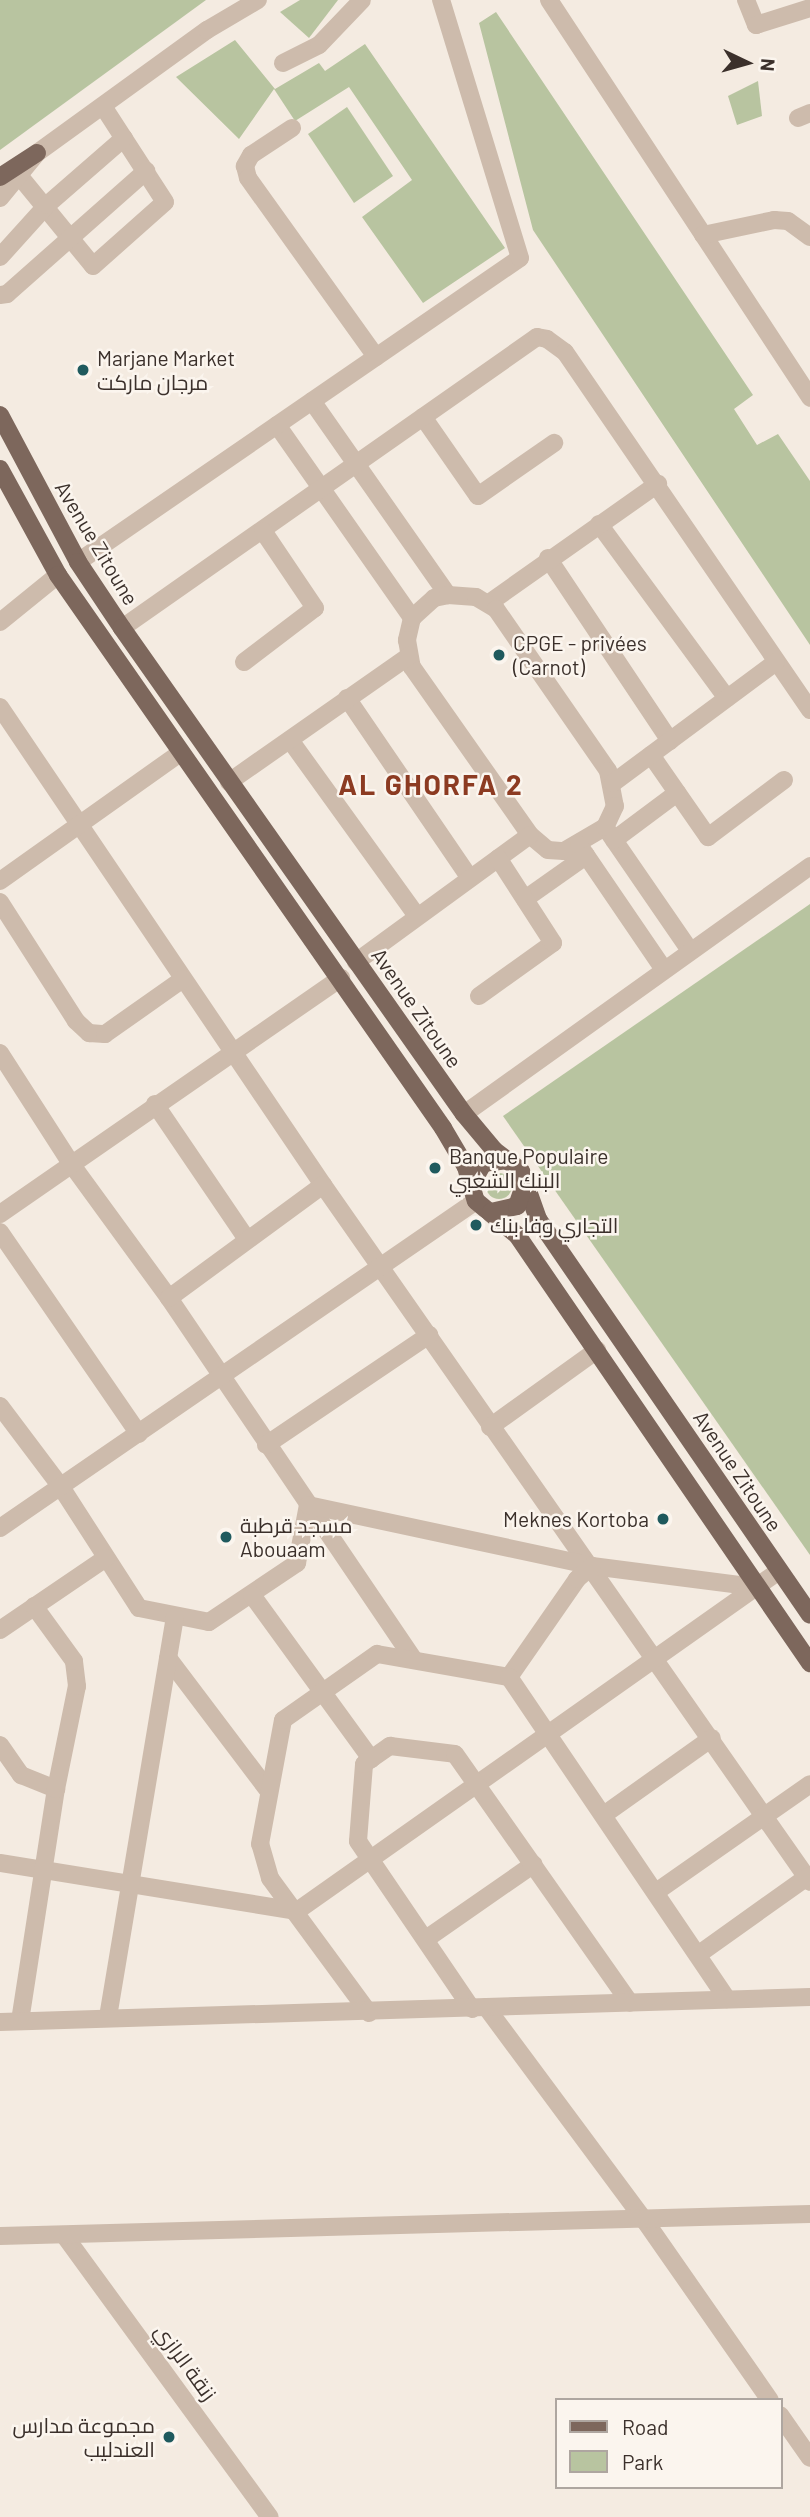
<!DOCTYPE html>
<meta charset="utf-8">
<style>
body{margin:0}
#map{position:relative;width:810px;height:2517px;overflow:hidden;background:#f4ebe1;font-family:Barlow,Cairo,sans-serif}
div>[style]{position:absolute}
.green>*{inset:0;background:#b8c4a0}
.round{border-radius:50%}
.minor>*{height:18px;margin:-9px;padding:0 9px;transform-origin:9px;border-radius:9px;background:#cdbbac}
.major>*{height:18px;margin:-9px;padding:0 9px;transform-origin:9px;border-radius:9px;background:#7d675c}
.dots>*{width:19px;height:19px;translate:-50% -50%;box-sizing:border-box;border:4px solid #fbf5ee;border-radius:50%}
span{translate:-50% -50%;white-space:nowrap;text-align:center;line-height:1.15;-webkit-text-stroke:5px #fbf5ee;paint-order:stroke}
.poi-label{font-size:21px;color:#3b302b}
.left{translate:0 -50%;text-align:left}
.right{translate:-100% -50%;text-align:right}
.street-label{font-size:21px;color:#3b302b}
.district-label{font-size:28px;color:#8c3b22;font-weight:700;letter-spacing:2px}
.legend{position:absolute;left:555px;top:2398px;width:228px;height:91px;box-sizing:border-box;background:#fbf5ee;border:2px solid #aea6a0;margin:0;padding:9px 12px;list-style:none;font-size:21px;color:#3b302b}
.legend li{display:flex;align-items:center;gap:14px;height:35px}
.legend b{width:35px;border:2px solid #aea6a0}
.north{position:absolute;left:712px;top:28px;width:70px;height:70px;-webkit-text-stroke:5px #fbf5ee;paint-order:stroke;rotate:95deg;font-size:19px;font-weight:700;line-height:28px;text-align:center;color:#3b302b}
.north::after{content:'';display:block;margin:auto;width:24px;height:32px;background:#3b302b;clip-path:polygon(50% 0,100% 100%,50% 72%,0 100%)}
</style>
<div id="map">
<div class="green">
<i style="clip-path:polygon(0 0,206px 0,0 150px)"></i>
<i style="clip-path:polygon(300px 0,338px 0,309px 38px,280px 12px)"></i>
<i style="clip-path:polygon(496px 12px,753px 395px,734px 409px,757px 445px,778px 434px,810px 481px,810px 645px,533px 230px,479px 23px)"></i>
<i style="clip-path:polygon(235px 40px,275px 89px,319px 63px,325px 71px,365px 44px,505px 248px,423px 303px,362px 217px,412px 180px,349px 87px,295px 121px,274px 89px,239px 139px,176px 77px)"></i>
<i style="clip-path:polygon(758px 81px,762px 116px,737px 125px,728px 96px)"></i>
<i style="clip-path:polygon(347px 107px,393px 176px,354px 203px,308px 134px)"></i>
<i style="clip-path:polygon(810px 904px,810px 1555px,503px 1116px)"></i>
<i class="round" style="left:486px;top:1173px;width:26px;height:26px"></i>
</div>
<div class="minor">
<i style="left:549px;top:0;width:476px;rotate:56.7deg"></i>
<i style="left:746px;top:0;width:27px;rotate:68deg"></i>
<i style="left:756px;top:25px;width:57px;rotate:-17.5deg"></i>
<i style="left:283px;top:63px;width:40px;rotate:-26.6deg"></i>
<i style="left:319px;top:45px;width:62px;rotate:-46.3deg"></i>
<i style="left:798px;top:118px;width:13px;rotate:-23deg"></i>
<i style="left:292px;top:128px;width:49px;rotate:146.6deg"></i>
<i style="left:251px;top:155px;width:13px;rotate:119deg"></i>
<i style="left:245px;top:166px;width:12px;rotate:76deg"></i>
<i style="left:248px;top:178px;width:220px;rotate:54.4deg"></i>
<i style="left:17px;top:173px;width:120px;rotate:50.7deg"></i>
<i style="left:93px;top:266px;width:96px;rotate:-41.6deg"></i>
<i style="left:165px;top:202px;width:114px;rotate:-122.9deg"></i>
<i style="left:0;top:198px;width:58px;rotate:-50.6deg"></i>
<i style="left:37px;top:153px;width:210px;rotate:-35.9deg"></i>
<i style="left:207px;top:30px;width:59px;rotate:-30.5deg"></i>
<i style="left:703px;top:235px;width:73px;rotate:-11.9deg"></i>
<i style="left:774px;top:220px;width:14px;rotate:4deg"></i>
<i style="left:788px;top:221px;width:27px;rotate:36deg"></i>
<i style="left:0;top:257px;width:70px;rotate:-47.9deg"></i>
<i style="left:47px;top:205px;width:102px;rotate:-41deg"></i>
<i style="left:0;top:295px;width:7px;rotate:-8deg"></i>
<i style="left:7px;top:294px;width:186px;rotate:-41.5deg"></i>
<i style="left:312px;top:401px;width:237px;rotate:55deg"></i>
<i style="left:423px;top:417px;width:96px;rotate:55.2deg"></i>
<i style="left:478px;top:496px;width:93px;rotate:-34.9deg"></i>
<i style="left:277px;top:425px;width:236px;rotate:55deg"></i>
<i style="left:412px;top:618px;width:23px;rotate:103deg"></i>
<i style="left:407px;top:640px;width:27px;rotate:80deg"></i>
<i style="left:412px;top:667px;width:205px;rotate:54.9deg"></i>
<i style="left:530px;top:835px;width:23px;rotate:40deg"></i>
<i style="left:548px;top:850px;width:16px;rotate:4deg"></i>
<i style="left:564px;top:851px;width:48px;rotate:-30.3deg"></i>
<i style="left:605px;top:827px;width:148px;rotate:55.5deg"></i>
<i style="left:599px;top:524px;width:216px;rotate:53.7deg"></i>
<i style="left:548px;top:558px;width:220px;rotate:56.3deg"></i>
<i style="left:78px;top:562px;width:536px;rotate:-34.52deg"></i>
<i style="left:520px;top:258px;width:270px;rotate:-107deg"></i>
<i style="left:489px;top:603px;width:207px;rotate:-35.2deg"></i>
<i style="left:412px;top:618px;width:30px;rotate:-42deg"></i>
<i style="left:434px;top:598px;width:14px;rotate:-12deg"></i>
<i style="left:448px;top:595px;width:28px;rotate:4deg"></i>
<i style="left:476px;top:597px;width:23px;rotate:31deg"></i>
<i style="left:496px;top:609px;width:197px;rotate:55.3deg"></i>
<i style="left:608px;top:771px;width:36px;rotate:79deg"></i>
<i style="left:615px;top:806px;width:23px;rotate:115deg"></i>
<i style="left:0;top:622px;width:75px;rotate:-39deg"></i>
<i style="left:122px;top:628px;width:507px;rotate:-35.04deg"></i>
<i style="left:537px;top:337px;width:10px;rotate:11deg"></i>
<i style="left:547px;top:339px;width:22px;rotate:36deg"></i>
<i style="left:565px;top:352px;width:434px;rotate:55.6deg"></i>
<i style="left:244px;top:662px;width:89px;rotate:-37.3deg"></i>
<i style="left:315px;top:608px;width:93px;rotate:-124deg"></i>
<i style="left:347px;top:698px;width:218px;rotate:55.7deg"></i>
<i style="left:0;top:707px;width:577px;rotate:55.95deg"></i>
<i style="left:323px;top:1185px;width:850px;rotate:55.06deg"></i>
<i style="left:290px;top:740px;width:217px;rotate:54.2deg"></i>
<i style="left:651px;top:755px;width:100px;rotate:55.2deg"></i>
<i style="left:708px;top:837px;width:95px;rotate:-36.9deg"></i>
<i style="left:229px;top:782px;width:220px;rotate:-35deg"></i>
<i style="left:613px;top:783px;width:203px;rotate:-36.6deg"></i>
<i style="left:614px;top:840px;width:79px;rotate:-36.7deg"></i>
<i style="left:579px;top:845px;width:149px;rotate:55.7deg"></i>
<i style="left:0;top:881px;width:221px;rotate:-35.4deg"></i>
<i style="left:525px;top:899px;width:75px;rotate:-35.2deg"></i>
<i style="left:0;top:902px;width:141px;rotate:57.4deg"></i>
<i style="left:76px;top:1021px;width:18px;rotate:43deg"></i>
<i style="left:89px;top:1033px;width:16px;rotate:4deg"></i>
<i style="left:105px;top:1034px;width:95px;rotate:-35.2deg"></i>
<i style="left:356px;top:962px;width:215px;rotate:-36.1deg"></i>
<i style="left:479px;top:996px;width:91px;rotate:-35.6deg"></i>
<i style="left:553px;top:943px;width:101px;rotate:-122.9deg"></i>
<i style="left:0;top:1053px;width:133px;rotate:57.3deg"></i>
<i style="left:72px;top:1165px;width:165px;rotate:53.9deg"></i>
<i style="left:169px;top:1298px;width:437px;rotate:55.9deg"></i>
<i style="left:155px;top:1104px;width:162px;rotate:55.8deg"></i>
<i style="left:464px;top:1114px;width:426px;rotate:-35.6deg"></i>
<i style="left:0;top:1214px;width:415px;rotate:-34.7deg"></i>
<i style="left:0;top:1232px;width:245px;rotate:55.5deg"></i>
<i style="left:169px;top:1298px;width:191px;rotate:-36.3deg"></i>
<i style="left:0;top:1406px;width:101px;rotate:53deg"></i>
<i style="left:61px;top:1487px;width:144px;rotate:57.2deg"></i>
<i style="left:139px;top:1608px;width:71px;rotate:11.3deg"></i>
<i style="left:209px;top:1622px;width:106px;rotate:-33.8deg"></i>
<i style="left:297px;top:1563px;width:59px;rotate:-79.3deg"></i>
<i style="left:490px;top:1427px;width:132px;rotate:-35.7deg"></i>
<i style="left:266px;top:1445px;width:197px;rotate:-34deg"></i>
<i style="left:308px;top:1505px;width:290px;rotate:12.1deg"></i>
<i style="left:592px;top:1566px;width:166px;rotate:7.3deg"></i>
<i style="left:0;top:1528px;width:577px;rotate:-34.49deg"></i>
<i style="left:252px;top:1595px;width:203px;rotate:54deg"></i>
<i style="left:0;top:1630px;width:128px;rotate:-34.2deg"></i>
<i style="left:168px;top:1658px;width:164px;rotate:52.9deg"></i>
<i style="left:509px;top:1677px;width:119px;rotate:-55.2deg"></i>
<i style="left:577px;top:1579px;width:20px;rotate:-41deg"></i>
<i style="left:0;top:1745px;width:37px;rotate:55deg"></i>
<i style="left:21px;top:1775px;width:38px;rotate:22deg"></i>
<i style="left:605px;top:1814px;width:131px;rotate:-35.4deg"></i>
<i style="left:0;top:1863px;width:301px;rotate:9.2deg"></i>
<i style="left:297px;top:1911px;width:590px;rotate:-35.2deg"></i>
<i style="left:656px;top:1892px;width:188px;rotate:-35deg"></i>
<i style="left:426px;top:1939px;width:131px;rotate:-34.8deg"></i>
<i style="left:699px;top:1954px;width:133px;rotate:-35.5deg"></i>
<i style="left:486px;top:2007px;width:267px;rotate:53.4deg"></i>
<i style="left:645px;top:2221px;width:218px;rotate:55.1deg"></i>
<i style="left:472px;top:2009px;width:203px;rotate:-124.2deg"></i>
<i style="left:358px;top:1841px;width:77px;rotate:-85.5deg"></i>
<i style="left:364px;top:1764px;width:32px;rotate:-35deg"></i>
<i style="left:390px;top:1746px;width:65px;rotate:7deg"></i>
<i style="left:455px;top:1754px;width:304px;rotate:54.9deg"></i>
<i style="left:369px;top:2013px;width:167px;rotate:-126.3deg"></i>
<i style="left:270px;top:1878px;width:35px;rotate:-106deg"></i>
<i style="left:260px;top:1844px;width:126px;rotate:-79.5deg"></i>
<i style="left:283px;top:1720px;width:115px;rotate:-35.1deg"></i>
<i style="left:377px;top:1654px;width:134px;rotate:9.9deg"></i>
<i style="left:509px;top:1677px;width:389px;rotate:55.9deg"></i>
<i style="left:108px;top:2017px;width:406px;rotate:-80.5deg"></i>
<i style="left:20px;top:2021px;width:235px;rotate:-81.2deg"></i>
<i style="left:56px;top:1789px;width:105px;rotate:-78.5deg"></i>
<i style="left:77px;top:1686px;width:25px;rotate:-97deg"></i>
<i style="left:74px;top:1661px;width:68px;rotate:-126deg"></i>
<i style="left:0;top:2022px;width:810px;rotate:-1.77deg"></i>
<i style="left:64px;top:2235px;width:349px;rotate:53.9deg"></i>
<i style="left:0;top:2236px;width:810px;rotate:-1.56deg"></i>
<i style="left:780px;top:2415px;width:52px;rotate:55.1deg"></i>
</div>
<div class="major">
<i style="left:0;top:177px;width:44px;rotate:-33deg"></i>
<i style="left:0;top:415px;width:166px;rotate:62deg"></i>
<i style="left:78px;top:562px;width:79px;rotate:56.3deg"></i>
<i style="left:122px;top:628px;width:594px;rotate:54.87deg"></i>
<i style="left:464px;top:1114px;width:47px;rotate:50.2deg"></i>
<i style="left:494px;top:1150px;width:34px;rotate:38deg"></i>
<i style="left:521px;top:1171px;width:51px;rotate:70.5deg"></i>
<i style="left:538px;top:1219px;width:480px;rotate:55.5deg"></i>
<i style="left:0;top:469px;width:121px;rotate:61.3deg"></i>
<i style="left:58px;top:575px;width:674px;rotate:55.15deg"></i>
<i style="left:443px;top:1128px;width:45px;rotate:59.5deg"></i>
<i style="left:466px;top:1167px;width:35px;rotate:74deg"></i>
<i style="left:476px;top:1201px;width:53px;rotate:39.7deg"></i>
<i style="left:517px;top:1235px;width:519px;rotate:55.61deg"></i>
<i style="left:471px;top:1185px;width:25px;rotate:-61deg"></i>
<i style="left:483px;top:1163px;width:25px;rotate:-7deg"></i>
<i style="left:491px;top:1212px;width:27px;rotate:-13deg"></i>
<i style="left:517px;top:1206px;width:24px;rotate:-71deg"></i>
</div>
<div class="dots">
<i style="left:83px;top:370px;background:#1f5a5e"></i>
<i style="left:499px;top:655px;background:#1f5a5e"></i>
<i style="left:435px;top:1168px;background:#1f5a5e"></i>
<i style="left:476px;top:1225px;background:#1f5a5e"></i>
<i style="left:663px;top:1519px;background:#1f5a5e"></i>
<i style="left:226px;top:1537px;background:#1f5a5e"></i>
<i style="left:169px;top:2437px;background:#1f5a5e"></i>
</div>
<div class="poi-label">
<span class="left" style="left:97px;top:370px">Marjane Market<br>مرجان ماركت</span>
<span class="left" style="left:513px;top:655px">CPGE - privées<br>(Carnot)</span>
<span class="left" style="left:449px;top:1168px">Banque Populaire<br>البنك الشعبي</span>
<span class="left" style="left:490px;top:1225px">التجاري وفا بنك</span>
<span class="right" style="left:649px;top:1519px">Meknes Kortoba</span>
<span class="left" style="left:240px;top:1537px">مسجد قرطبة<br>Abouaam</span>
<span class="right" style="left:155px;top:2437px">مجموعة مدارس<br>العندليب</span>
</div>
<div class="street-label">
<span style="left:97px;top:543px;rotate:59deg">Avenue Zitoune</span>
<span style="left:417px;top:1008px;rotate:55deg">Avenue Zitoune</span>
<span style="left:738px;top:1471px;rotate:56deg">Avenue Zitoune</span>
<span style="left:186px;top:2362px;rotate:54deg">زنقة الرازي</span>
</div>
<div class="district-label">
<span style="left:431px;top:784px">AL GHORFA 2</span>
</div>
<ul class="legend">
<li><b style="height:9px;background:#7d675c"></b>Road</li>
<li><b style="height:19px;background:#b8c4a0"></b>Park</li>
</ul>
<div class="north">N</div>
</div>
